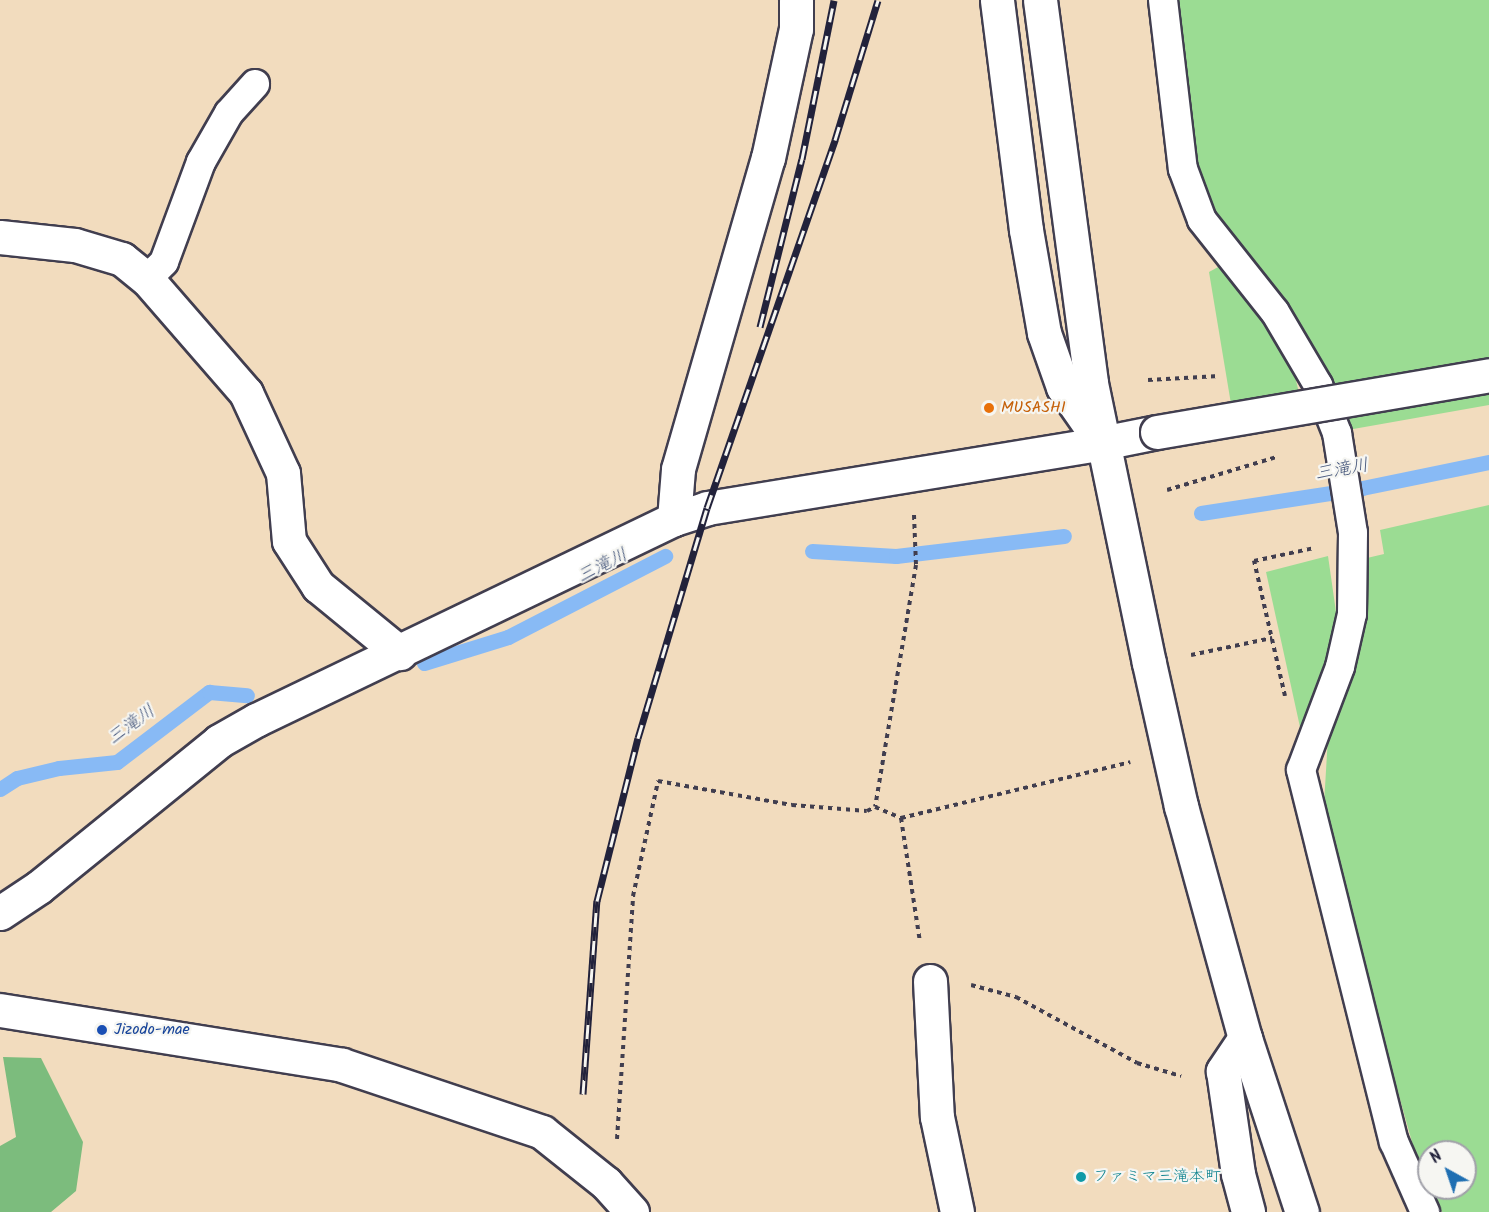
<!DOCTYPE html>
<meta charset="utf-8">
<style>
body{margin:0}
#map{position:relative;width:1489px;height:1212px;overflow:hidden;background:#f2dcbe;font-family:Kalam,"Klee One",sans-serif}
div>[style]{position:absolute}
.green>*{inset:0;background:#9bdc93}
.forest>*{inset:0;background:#7cbc7d}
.stream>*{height:15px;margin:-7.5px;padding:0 7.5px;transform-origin:7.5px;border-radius:7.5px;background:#88baf5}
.path>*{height:4px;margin-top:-2px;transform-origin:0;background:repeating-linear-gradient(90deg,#413e4f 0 4.5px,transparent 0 9px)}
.roads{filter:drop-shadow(2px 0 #413e4f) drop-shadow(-2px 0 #413e4f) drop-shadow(0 2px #413e4f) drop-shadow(0 -2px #413e4f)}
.lane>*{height:28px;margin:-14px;padding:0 14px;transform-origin:14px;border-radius:14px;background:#fff}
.street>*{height:33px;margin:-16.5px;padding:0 16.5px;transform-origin:16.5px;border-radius:16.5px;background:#fff}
.secondary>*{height:33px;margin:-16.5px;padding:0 16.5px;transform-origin:16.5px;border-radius:16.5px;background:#fff}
.rail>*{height:7px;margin-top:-3.5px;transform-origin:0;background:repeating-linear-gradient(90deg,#f6f6f2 0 14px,#22223b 0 28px);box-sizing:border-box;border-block:2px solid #22223b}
.path-bridge>*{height:4px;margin-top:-2px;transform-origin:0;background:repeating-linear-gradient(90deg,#413e4f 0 4.5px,transparent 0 9px)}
.bridges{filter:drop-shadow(2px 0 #413e4f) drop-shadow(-2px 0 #413e4f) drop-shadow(0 2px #413e4f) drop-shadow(0 -2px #413e4f)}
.secondary-bridge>*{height:33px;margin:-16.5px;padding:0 16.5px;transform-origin:16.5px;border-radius:16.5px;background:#fff}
.dots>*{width:16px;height:16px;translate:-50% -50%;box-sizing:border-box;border:3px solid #f6f6f2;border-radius:50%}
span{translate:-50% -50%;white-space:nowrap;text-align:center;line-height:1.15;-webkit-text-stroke:4.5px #f6f6f2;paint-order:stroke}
.food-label{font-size:16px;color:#c56008}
.left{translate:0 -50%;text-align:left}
.transit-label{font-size:16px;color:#164399}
.culture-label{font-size:16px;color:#0d838f}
.water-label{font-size:18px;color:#46577c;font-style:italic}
.north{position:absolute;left:1417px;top:1140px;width:60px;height:60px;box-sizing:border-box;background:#f6f6f2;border:2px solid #a1a1a9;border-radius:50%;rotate:320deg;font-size:16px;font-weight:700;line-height:24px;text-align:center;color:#22223b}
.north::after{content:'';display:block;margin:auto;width:21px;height:27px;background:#1f6fb2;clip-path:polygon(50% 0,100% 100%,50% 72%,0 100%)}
</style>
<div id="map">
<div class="green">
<i style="clip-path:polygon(1176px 0,1489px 0,1489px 405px,1342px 431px,1217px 220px,1198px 163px)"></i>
<i style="clip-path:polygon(1220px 266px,1260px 309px,1291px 359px,1306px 423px,1236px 434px,1209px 272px)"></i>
<i style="clip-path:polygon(1489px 505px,1489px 1212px,1442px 1212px,1432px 1188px,1465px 1188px,1465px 1152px,1429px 1152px,1429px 1182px,1414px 1149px,1373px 1003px,1324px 804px,1328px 737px,1363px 624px,1367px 558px,1384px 554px,1380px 530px)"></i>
<i style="clip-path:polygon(1328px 556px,1336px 612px,1332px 665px,1309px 726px,1300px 727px,1266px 572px)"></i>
</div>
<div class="forest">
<i style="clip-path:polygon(3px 1057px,41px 1058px,83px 1142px,76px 1191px,51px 1212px,0 1212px,0 1146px,16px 1137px)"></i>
</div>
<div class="stream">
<i style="left:1201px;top:513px;width:163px;rotate:-8.8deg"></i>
<i style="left:1362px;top:488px;width:130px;rotate:-11.6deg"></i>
<i style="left:812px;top:551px;width:84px;rotate:3.4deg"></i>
<i style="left:896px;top:556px;width:169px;rotate:-6.8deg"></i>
<i style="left:424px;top:663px;width:88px;rotate:-17.2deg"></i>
<i style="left:508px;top:637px;width:177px;rotate:-27.3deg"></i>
<i style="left:0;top:789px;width:20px;rotate:-33deg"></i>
<i style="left:17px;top:778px;width:43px;rotate:-13.4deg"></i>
<i style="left:59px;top:768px;width:58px;rotate:-5.9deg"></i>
<i style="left:117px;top:762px;width:116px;rotate:-37.3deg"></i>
<i style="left:209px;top:692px;width:38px;rotate:5deg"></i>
</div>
<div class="path">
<i style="left:914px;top:515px;width:50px;rotate:87.7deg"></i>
<i style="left:916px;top:565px;width:245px;rotate:99.6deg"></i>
<i style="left:875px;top:807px;width:28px;rotate:23deg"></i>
<i style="left:901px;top:818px;width:125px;rotate:81.3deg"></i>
<i style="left:1191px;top:655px;width:83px;rotate:-11.9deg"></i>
<i style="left:1285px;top:696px;width:139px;rotate:-102.9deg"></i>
<i style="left:1254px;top:561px;width:61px;rotate:-12.2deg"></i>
<i style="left:901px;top:818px;width:236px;rotate:-13.7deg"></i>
<i style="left:971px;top:985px;width:47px;rotate:14.9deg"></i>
<i style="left:1016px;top:997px;width:138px;rotate:28.6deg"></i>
<i style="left:1137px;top:1063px;width:46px;rotate:16.5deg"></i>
<i style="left:617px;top:1139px;width:244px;rotate:-86.2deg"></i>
<i style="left:633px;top:896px;width:118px;rotate:-77.7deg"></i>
<i style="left:658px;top:781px;width:136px;rotate:10.2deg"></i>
<i style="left:792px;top:805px;width:75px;rotate:4.6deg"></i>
<i style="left:867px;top:811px;width:9px;rotate:-27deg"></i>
</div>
<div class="roads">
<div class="lane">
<i style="left:1163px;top:0;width:170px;rotate:83.3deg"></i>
<i style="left:1183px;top:169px;width:54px;rotate:69.6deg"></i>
<i style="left:1202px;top:220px;width:117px;rotate:51.6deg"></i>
<i style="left:1275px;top:312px;width:85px;rotate:59.5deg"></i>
<i style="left:1318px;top:385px;width:52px;rotate:68.4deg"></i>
<i style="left:1337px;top:433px;width:101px;rotate:80.9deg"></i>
<i style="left:1353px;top:533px;width:81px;rotate:90.7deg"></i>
<i style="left:1352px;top:614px;width:54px;rotate:102.8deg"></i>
<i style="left:1340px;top:667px;width:110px;rotate:110.7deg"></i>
<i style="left:1301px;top:770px;width:383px;rotate:76deg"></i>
<i style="left:1394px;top:1142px;width:77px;rotate:66.1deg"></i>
<i style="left:147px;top:279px;width:24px;rotate:-45deg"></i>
<i style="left:164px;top:262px;width:107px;rotate:-69.7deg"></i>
<i style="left:201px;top:162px;width:56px;rotate:-60.3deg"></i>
<i style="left:229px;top:113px;width:39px;rotate:-48deg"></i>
</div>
<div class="street">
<i style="left:0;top:237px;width:75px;rotate:6.1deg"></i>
<i style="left:75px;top:245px;width:49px;rotate:16.6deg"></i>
<i style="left:122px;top:259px;width:32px;rotate:39deg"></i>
<i style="left:147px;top:279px;width:151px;rotate:49deg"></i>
<i style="left:246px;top:393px;width:88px;rotate:65.2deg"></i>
<i style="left:283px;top:473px;width:68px;rotate:85deg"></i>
<i style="left:289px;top:541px;width:54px;rotate:57.2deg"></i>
<i style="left:318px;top:586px;width:106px;rotate:39.3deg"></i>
<i style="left:674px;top:519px;width:50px;rotate:-85.4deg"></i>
<i style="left:678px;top:469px;width:324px;rotate:-73.9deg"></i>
<i style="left:768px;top:158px;width:132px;rotate:-77.8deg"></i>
<i style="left:796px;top:29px;width:29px;rotate:-90deg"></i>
<i style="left:256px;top:720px;width:464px;rotate:-25.7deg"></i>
<i style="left:674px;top:519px;width:35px;rotate:-18deg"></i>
<i style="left:707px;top:508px;width:400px;rotate:-9.3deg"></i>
<i style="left:1102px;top:443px;width:68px;rotate:-124.9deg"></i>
<i style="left:1063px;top:387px;width:57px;rotate:-109.4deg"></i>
<i style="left:1044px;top:333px;width:105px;rotate:-99.9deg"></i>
<i style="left:1026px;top:230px;width:232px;rotate:-97.2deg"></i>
<i style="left:930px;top:981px;width:136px;rotate:87.1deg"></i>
<i style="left:937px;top:1117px;width:97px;rotate:78.1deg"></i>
<i style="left:0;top:1010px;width:346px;rotate:9.1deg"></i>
<i style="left:342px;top:1065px;width:211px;rotate:18.5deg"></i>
<i style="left:542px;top:1132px;width:82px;rotate:38.6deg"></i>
<i style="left:606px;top:1183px;width:39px;rotate:48deg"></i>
<i style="left:1245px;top:1038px;width:40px;rotate:124deg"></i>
<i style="left:1223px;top:1071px;width:104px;rotate:81.7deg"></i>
<i style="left:1238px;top:1174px;width:39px;rotate:75deg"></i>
</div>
<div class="secondary">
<i style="left:1040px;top:0;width:386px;rotate:82.4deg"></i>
<i style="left:1091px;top:383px;width:286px;rotate:78.3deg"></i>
<i style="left:1149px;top:663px;width:147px;rotate:77.4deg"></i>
<i style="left:1181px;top:806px;width:241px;rotate:74.6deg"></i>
<i style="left:1245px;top:1038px;width:183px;rotate:71.9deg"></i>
<i style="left:1102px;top:443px;width:56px;rotate:-11.3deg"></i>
<i style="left:0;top:913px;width:47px;rotate:-33.7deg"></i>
<i style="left:39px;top:887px;width:232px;rotate:-39deg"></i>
<i style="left:219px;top:741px;width:43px;rotate:-29.6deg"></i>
</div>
</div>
<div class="rail">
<i style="left:760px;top:327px;width:173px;rotate:-76deg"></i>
<i style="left:802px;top:159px;width:162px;rotate:-78.6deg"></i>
<i style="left:583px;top:1094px;width:194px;rotate:-85.9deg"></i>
<i style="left:597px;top:901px;width:168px;rotate:-75.9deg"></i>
<i style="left:638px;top:738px;width:240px;rotate:-73.3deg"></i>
<i style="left:707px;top:508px;width:390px;rotate:-70.8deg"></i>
<i style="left:835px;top:140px;width:146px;rotate:-72.9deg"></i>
</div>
<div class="path-bridge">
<i style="left:1148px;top:380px;width:71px;rotate:-3.2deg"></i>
<i style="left:1167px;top:490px;width:114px;rotate:-16.8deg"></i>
</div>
<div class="bridges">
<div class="secondary-bridge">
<i style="left:1157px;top:432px;width:337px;rotate:-9.7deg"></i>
</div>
</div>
<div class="dots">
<i style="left:989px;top:408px;background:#e8710a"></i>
<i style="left:102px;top:1030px;background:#1a4fb4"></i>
<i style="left:1081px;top:1177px;background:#0f9aa8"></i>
</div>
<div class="food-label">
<span class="left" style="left:1001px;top:408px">MUSASHI</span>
</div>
<div class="transit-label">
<span class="left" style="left:114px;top:1030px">Jizodo-mae</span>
</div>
<div class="culture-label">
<span class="left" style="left:1093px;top:1177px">ファミマ三滝本町</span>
</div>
<div class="water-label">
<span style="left:1342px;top:471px;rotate:-10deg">三滝川</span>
<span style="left:603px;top:567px;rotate:-27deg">三滝川</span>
<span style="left:132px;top:726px;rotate:-36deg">三滝川</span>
</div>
<div class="north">N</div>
</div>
